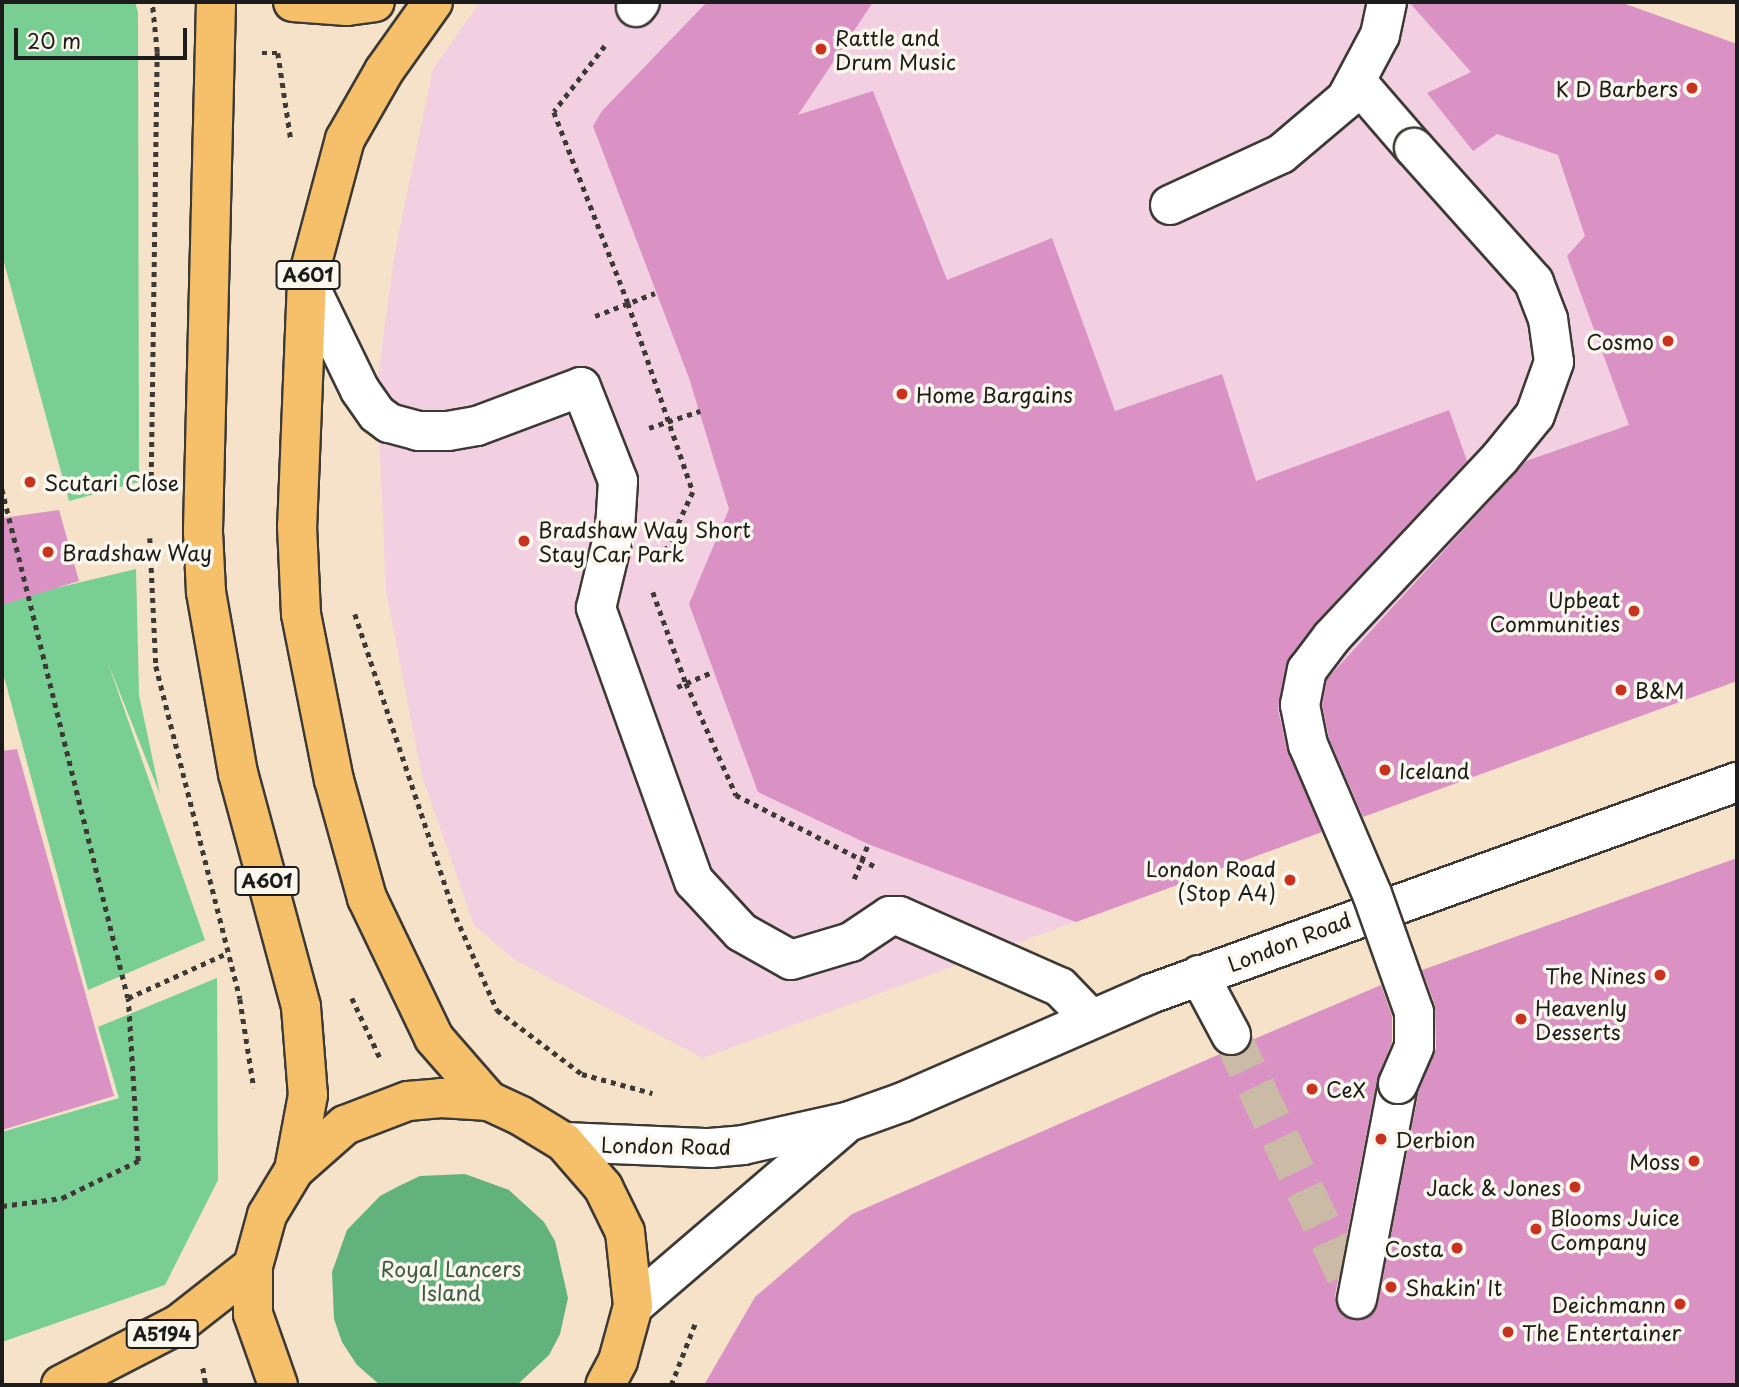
<!DOCTYPE html>
<style>
body{margin:0}
#map{position:relative;width:1739px;height:1387px;overflow:hidden;background:#f5e2c8;font-family:"Playpen Sans",sans-serif}
div>[style]{position:absolute}
.built>*{inset:0;background:#f2cfe1}
.green>*{inset:0;background:#79cf93}
.forest>*{inset:0;background:#62b27d}
.building>*{inset:0;background:#da92c5}
.minor-tunnel>*{height:38px;margin-top:-19px;transform-origin:0;background:repeating-linear-gradient(90deg,#cabaa6 0 38px,transparent 0 57px)}
.path>*{height:4.5px;margin-top:-2.25px;transform-origin:0;background:repeating-linear-gradient(90deg,#3d3a36 0 5px,transparent 0 10px)}
.roads{filter:drop-shadow(2px 0 #3d3a36) drop-shadow(-2px 0 #3d3a36) drop-shadow(0 2px #3d3a36) drop-shadow(0 -2px #3d3a36)}
.minor>*{height:38px;margin:-19px;padding:0 19px;transform-origin:19px;border-radius:19px;background:#fff}
.major>*{height:38px;margin:-19px;padding:0 19px;transform-origin:19px;border-radius:19px;background:#f6c06b}
.bridges{filter:drop-shadow(2px 0 #3d3a36) drop-shadow(-2px 0 #3d3a36) drop-shadow(0 2px #3d3a36) drop-shadow(0 -2px #3d3a36)}
.minor-bridge>*{height:38px;margin:-19px;padding:0 19px;transform-origin:19px;border-radius:19px;background:#fff}
.dots>*{width:19px;height:19px;translate:-50% -50%;box-sizing:border-box;border:4px solid #fbf7ec;border-radius:50%}
span{translate:-50% -50%;white-space:nowrap;text-align:center;line-height:1.15;-webkit-text-stroke:7px #fbf7ec;paint-order:stroke}
.shield-label span{padding:2px 5px;background:#fbf7ec;border:2px solid;border-radius:5px;-webkit-text-stroke-width:0}
.shield-label{font-size:19px;color:#1c1c1c;font-weight:700}
.poi-label{font-size:21px;color:#1c1c1c}
.left{translate:0 -50%;text-align:left}
.right{translate:-100% -50%;text-align:right}
.street-label{font-size:21px;color:#1c1c1c}
.park-label{font-size:21px;color:#3d5b46}
.frame{position:absolute;inset:0;border:4px solid #1c1c1c;pointer-events:none}
.scale{position:absolute;left:14px;top:28px;width:173px;height:32px;box-sizing:border-box;border:4px solid #1c1c1c;border-top:0;padding-left:9px;font-size:21px;line-height:24px;white-space:nowrap;color:#1c1c1c;-webkit-text-stroke:5px #fbf7ec;paint-order:stroke}
</style>
<div id="map">
<div class="built">
<i style="clip-path:polygon(480px 2px,1620px 2px,1737px 45px,1737px 680px,703px 1058px,515px 960px,474px 925px,422px 776px,386px 590px,377px 383px,395px 252px,433px 69px)"></i>
</div>
<div class="green">
<i style="clip-path:polygon(2px 2px,135px 2px,138px 12px,139px 482px,69px 501px,2px 255px)"></i>
<i style="clip-path:polygon(136px 569px,139px 695px,160px 794px,108px 663px,205px 940px,88px 990px,2px 669px,2px 601px)"></i>
<i style="clip-path:polygon(217px 978px,218px 1180px,165px 1285px,2px 1342px,2px 1132px,119px 1098px,98px 1027px)"></i>
</div>
<div class="forest">
<i style="clip-path:polygon(465px 1174px,509px 1190px,544px 1222px,555px 1241px,568px 1298px,560px 1334px,549px 1355px,517px 1385px,380px 1385px,357px 1365px,342px 1342px,334px 1319px,332px 1272px,347px 1230px,380px 1196px,399px 1186px,420px 1176px)"></i>
</div>
<div class="building">
<i style="clip-path:polygon(707px 2px,873px 2px,798px 115px,873px 91px,947px 280px,1052px 238px,1115px 411px,1222px 374px,1256px 481px,1449px 410px,1467px 461px,1316px 622px,1286px 666px,1278px 709px,1287px 749px,1322px 832px,1076px 922px,868px 844px,758px 792px,689px 604px,729px 509px,689px 378px,593px 126px,602px 111px)"></i>
<i style="clip-path:polygon(1409px 2px,1620px 2px,1737px 44px,1737px 681px,1363px 817px,1329px 738px,1322px 705px,1327px 679px,1526px 461px,1629px 425px,1567px 256px,1585px 236px,1558px 155px,1497px 134px,1473px 151px,1427px 93px,1471px 72px)"></i>
<i style="clip-path:polygon(59px 510px,79px 581px,2px 605px,2px 518px)"></i>
<i style="clip-path:polygon(17px 749px,114px 1096px,2px 1130px,2px 751px)"></i>
<i style="clip-path:polygon(1737px 858px,1737px 1385px,704px 1385px,755px 1297px,852px 1214px,1220px 1054px,1241px 1055px,1252px 1040px,1381px 985px,1392px 1016px,1392px 1042px,1377px 1080px,1335px 1296px,1343px 1316px,1365px 1319px,1378px 1303px,1419px 1090px,1436px 1048px,1435px 1005px,1422px 970px)"></i>
</div>
<div class="minor-tunnel">
<i style="left:1231px;top:1035px;width:293px;rotate:64.5deg"></i>
</div>
<div class="path">
<i style="left:605px;top:46px;width:83px;rotate:127.7deg"></i>
<i style="left:554px;top:112px;width:205px;rotate:68.8deg"></i>
<i style="left:628px;top:303px;width:200px;rotate:71deg"></i>
<i style="left:693px;top:492px;width:74px;rotate:114.8deg"></i>
<i style="left:262px;top:53px;width:16px"></i>
<i style="left:278px;top:53px;width:88px;rotate:81.5deg"></i>
<i style="left:595px;top:316px;width:64px;rotate:-21deg"></i>
<i style="left:649px;top:428px;width:54px;rotate:-18.4deg"></i>
<i style="left:151px;top:477px;width:425px;rotate:-89.2deg"></i>
<i style="left:157px;top:52px;width:50px;rotate:-95.7deg"></i>
<i style="left:2px;top:489px;width:524px;rotate:76.1deg"></i>
<i style="left:150px;top:538px;width:128px;rotate:87.3deg"></i>
<i style="left:156px;top:666px;width:343px;rotate:75.8deg"></i>
<i style="left:240px;top:999px;width:90px;rotate:81.1deg"></i>
<i style="left:653px;top:592px;width:97px;rotate:70.1deg"></i>
<i style="left:686px;top:683px;width:123px;rotate:65.9deg"></i>
<i style="left:736px;top:795px;width:157px;rotate:27.2deg"></i>
<i style="left:355px;top:614px;width:319px;rotate:71.6deg"></i>
<i style="left:456px;top:917px;width:102px;rotate:66.2deg"></i>
<i style="left:497px;top:1010px;width:106px;rotate:37deg"></i>
<i style="left:582px;top:1074px;width:73px;rotate:15.2deg"></i>
<i style="left:677px;top:687px;width:38px;rotate:-23deg"></i>
<i style="left:854px;top:879px;width:38px;rotate:-68deg"></i>
<i style="left:352px;top:998px;width:68px;rotate:64.9deg"></i>
<i style="left:2px;top:1206px;width:61px;rotate:-7.6deg"></i>
<i style="left:62px;top:1198px;width:85px;rotate:-26deg"></i>
<i style="left:138px;top:1161px;width:163px;rotate:-93.5deg"></i>
<i style="left:128px;top:998px;width:109px;rotate:-24.4deg"></i>
<i style="left:203px;top:1368px;width:17px;rotate:80deg"></i>
<i style="left:671px;top:1385px;width:69px;rotate:-68.7deg"></i>
</div>
<div class="roads">
<div class="minor">
<i style="left:636px;top:7px;width:6px;rotate:-51deg"></i>
<i style="left:1357px;top:82px;width:87px;rotate:49.2deg"></i>
<i style="left:1170px;top:205px;width:122px;rotate:-24.7deg"></i>
<i style="left:1281px;top:154px;width:85px;rotate:-40.2deg"></i>
<i style="left:1346px;top:99px;width:72px;rotate:-62deg"></i>
<i style="left:1380px;top:35px;width:34px;rotate:-78deg"></i>
<i style="left:307px;top:281px;width:121px;rotate:64.1deg"></i>
<i style="left:360px;top:390px;width:29px;rotate:55deg"></i>
<i style="left:377px;top:414px;width:15px;rotate:37deg"></i>
<i style="left:389px;top:423px;width:30px;rotate:15deg"></i>
<i style="left:418px;top:431px;width:30px"></i>
<i style="left:448px;top:431px;width:29px;rotate:-10deg"></i>
<i style="left:477px;top:426px;width:111px;rotate:-20.6deg"></i>
<i style="left:581px;top:387px;width:101px;rotate:68.5deg"></i>
<i style="left:618px;top:481px;width:48px;rotate:93.6deg"></i>
<i style="left:615px;top:529px;width:81px;rotate:103.5deg"></i>
<i style="left:596px;top:608px;width:290px;rotate:70.3deg"></i>
<i style="left:694px;top:881px;width:69px;rotate:47.3deg"></i>
<i style="left:741px;top:932px;width:57px;rotate:29.2deg"></i>
<i style="left:791px;top:960px;width:63px;rotate:-16.7deg"></i>
<i style="left:851px;top:942px;width:47px;rotate:-33.7deg"></i>
<i style="left:890px;top:916px;width:9px"></i>
<i style="left:899px;top:916px;width:176px;rotate:23.8deg"></i>
<i style="left:1060px;top:987px;width:42px;rotate:46deg"></i>
<i style="left:1199px;top:975px;width:68px;rotate:61.9deg"></i>
<i style="left:564px;top:1142px;width:146px;rotate:2.4deg"></i>
<i style="left:710px;top:1148px;width:33px;rotate:-5deg"></i>
<i style="left:743px;top:1145px;width:110px;rotate:-12.6deg"></i>
<i style="left:850px;top:1121px;width:56px;rotate:-19.7deg"></i>
<i style="left:903px;top:1102px;width:270px;rotate:-23.6deg"></i>
<i style="left:1150px;top:994px;width:624px;rotate:-19.86deg"></i>
<i style="left:1357px;top:1299px;width:219px;rotate:-79.2deg"></i>
<i style="left:633px;top:1306px;width:277px;rotate:-40.6deg"></i>
</div>
<div class="major">
<i style="left:216px;top:2px;width:530px;rotate:91.41deg"></i>
<i style="left:203px;top:532px;width:60px;rotate:87.1deg"></i>
<i style="left:206px;top:592px;width:184px;rotate:80deg"></i>
<i style="left:238px;top:773px;width:242px;rotate:74.9deg"></i>
<i style="left:301px;top:1007px;width:88px;rotate:85.5deg"></i>
<i style="left:308px;top:1095px;width:76px;rotate:100.6deg"></i>
<i style="left:293px;top:2px;width:54px;rotate:4.2deg"></i>
<i style="left:347px;top:6px;width:28px;rotate:-8deg"></i>
<i style="left:433px;top:2px;width:85px;rotate:125.4deg"></i>
<i style="left:384px;top:71px;width:78px;rotate:119.8deg"></i>
<i style="left:345px;top:139px;width:147px;rotate:105deg"></i>
<i style="left:307px;top:281px;width:245px;rotate:92.3deg"></i>
<i style="left:297px;top:526px;width:88px;rotate:87.4deg"></i>
<i style="left:301px;top:614px;width:169px;rotate:78.8deg"></i>
<i style="left:334px;top:780px;width:123px;rotate:74.4deg"></i>
<i style="left:367px;top:898px;width:155px;rotate:64.4deg"></i>
<i style="left:434px;top:1038px;width:84px;rotate:48.9deg"></i>
<i style="left:61px;top:1385px;width:133px;rotate:-27.3deg"></i>
<i style="left:179px;top:1324px;width:94px;rotate:-38.1deg"></i>
<i style="left:278px;top:1385px;width:75px;rotate:-109.4deg"></i>
<i style="left:253px;top:1314px;width:48px;rotate:-90deg"></i>
<i style="left:253px;top:1266px;width:53px;rotate:-74.6deg"></i>
<i style="left:267px;top:1215px;width:52px;rotate:-59deg"></i>
<i style="left:294px;top:1170px;width:68px;rotate:-41.4deg"></i>
<i style="left:345px;top:1125px;width:67px;rotate:-20.9deg"></i>
<i style="left:408px;top:1101px;width:33px;rotate:-5deg"></i>
<i style="left:441px;top:1098px;width:48px;rotate:3.6deg"></i>
<i style="left:489px;top:1101px;width:35px;rotate:25deg"></i>
<i style="left:521px;top:1116px;width:50px;rotate:31.2deg"></i>
<i style="left:564px;top:1142px;width:60px;rotate:49.1deg"></i>
<i style="left:603px;top:1187px;width:50px;rotate:63.9deg"></i>
<i style="left:625px;top:1232px;width:74px;rotate:83.8deg"></i>
<i style="left:633px;top:1306px;width:57px;rotate:105.3deg"></i>
<i style="left:618px;top:1361px;width:27px;rotate:118deg"></i>
</div>
</div>
<div class="bridges">
<div class="minor-bridge">
<i style="left:1398px;top:1084px;width:40px;rotate:-66.6deg"></i>
<i style="left:1414px;top:1047px;width:35px;rotate:-90deg"></i>
<i style="left:1414px;top:1012px;width:125px;rotate:-109.6deg"></i>
<i style="left:1372px;top:894px;width:162px;rotate:-113.2deg"></i>
<i style="left:1308px;top:745px;width:41px;rotate:-101.3deg"></i>
<i style="left:1300px;top:705px;width:36px;rotate:-79deg"></i>
<i style="left:1307px;top:670px;width:41px;rotate:-52.9deg"></i>
<i style="left:1332px;top:637px;width:245px;rotate:-46.8deg"></i>
<i style="left:1500px;top:458px;width:55px;rotate:-50.9deg"></i>
<i style="left:1535px;top:415px;width:56px;rotate:-70.3deg"></i>
<i style="left:1554px;top:362px;width:43px;rotate:-97.9deg"></i>
<i style="left:1548px;top:319px;width:40px;rotate:-111deg"></i>
<i style="left:1534px;top:282px;width:180px;rotate:-131.8deg"></i>
</div>
</div>
<div class="dots">
<i style="left:821px;top:49px;background:#c8321e"></i>
<i style="left:1692px;top:88px;background:#c8321e"></i>
<i style="left:1668px;top:341px;background:#c8321e"></i>
<i style="left:902px;top:394px;background:#c8321e"></i>
<i style="left:30px;top:482px;background:#c8321e"></i>
<i style="left:524px;top:541px;background:#c8321e"></i>
<i style="left:48px;top:552px;background:#c8321e"></i>
<i style="left:1634px;top:611px;background:#c8321e"></i>
<i style="left:1621px;top:690px;background:#c8321e"></i>
<i style="left:1385px;top:770px;background:#c8321e"></i>
<i style="left:1290px;top:880px;background:#c8321e"></i>
<i style="left:1660px;top:975px;background:#c8321e"></i>
<i style="left:1521px;top:1019px;background:#c8321e"></i>
<i style="left:1312px;top:1089px;background:#c8321e"></i>
<i style="left:1381px;top:1139px;background:#c8321e"></i>
<i style="left:1694px;top:1161px;background:#c8321e"></i>
<i style="left:1575px;top:1187px;background:#c8321e"></i>
<i style="left:1536px;top:1229px;background:#c8321e"></i>
<i style="left:1457px;top:1248px;background:#c8321e"></i>
<i style="left:1391px;top:1287px;background:#c8321e"></i>
<i style="left:1680px;top:1304px;background:#c8321e"></i>
<i style="left:1508px;top:1332px;background:#c8321e"></i>
</div>
<div class="shield-label">
<span style="left:308px;top:275px">A601</span>
<span style="left:267px;top:881px">A601</span>
<span style="left:162px;top:1334px">A5194</span>
</div>
<div class="poi-label">
<span class="left" style="left:835px;top:49px">Rattle and<br>Drum Music</span>
<span class="right" style="left:1678px;top:88px">K D Barbers</span>
<span class="right" style="left:1654px;top:341px">Cosmo</span>
<span class="left" style="left:916px;top:394px">Home Bargains</span>
<span class="left" style="left:44px;top:482px">Scutari Close</span>
<span class="left" style="left:538px;top:541px">Bradshaw Way Short<br>Stay Car Park</span>
<span class="left" style="left:62px;top:552px">Bradshaw Way</span>
<span class="right" style="left:1620px;top:611px">Upbeat<br>Communities</span>
<span class="left" style="left:1635px;top:690px">B&amp;M</span>
<span class="left" style="left:1399px;top:770px">Iceland</span>
<span class="right" style="left:1276px;top:880px">London Road<br>(Stop A4)</span>
<span class="right" style="left:1646px;top:975px">The Nines</span>
<span class="left" style="left:1535px;top:1019px">Heavenly<br>Desserts</span>
<span class="left" style="left:1326px;top:1089px">CeX</span>
<span class="left" style="left:1395px;top:1139px">Derbion</span>
<span class="right" style="left:1680px;top:1161px">Moss</span>
<span class="right" style="left:1561px;top:1187px">Jack &amp; Jones</span>
<span class="left" style="left:1550px;top:1229px">Blooms Juice<br>Company</span>
<span class="right" style="left:1443px;top:1248px">Costa</span>
<span class="left" style="left:1405px;top:1287px">Shakin' It</span>
<span class="right" style="left:1666px;top:1304px">Deichmann</span>
<span class="left" style="left:1522px;top:1332px">The Entertainer</span>
</div>
<div class="street-label">
<span style="left:1289px;top:941px;rotate:-21deg">London Road</span>
<span style="left:666px;top:1145px;rotate:1deg">London Road</span>
</div>
<div class="park-label">
<span style="left:451px;top:1280px">Royal Lancers<br>Island</span>
</div>
<div class="frame"></div>
<div class="scale">20 m</div>
</div>
